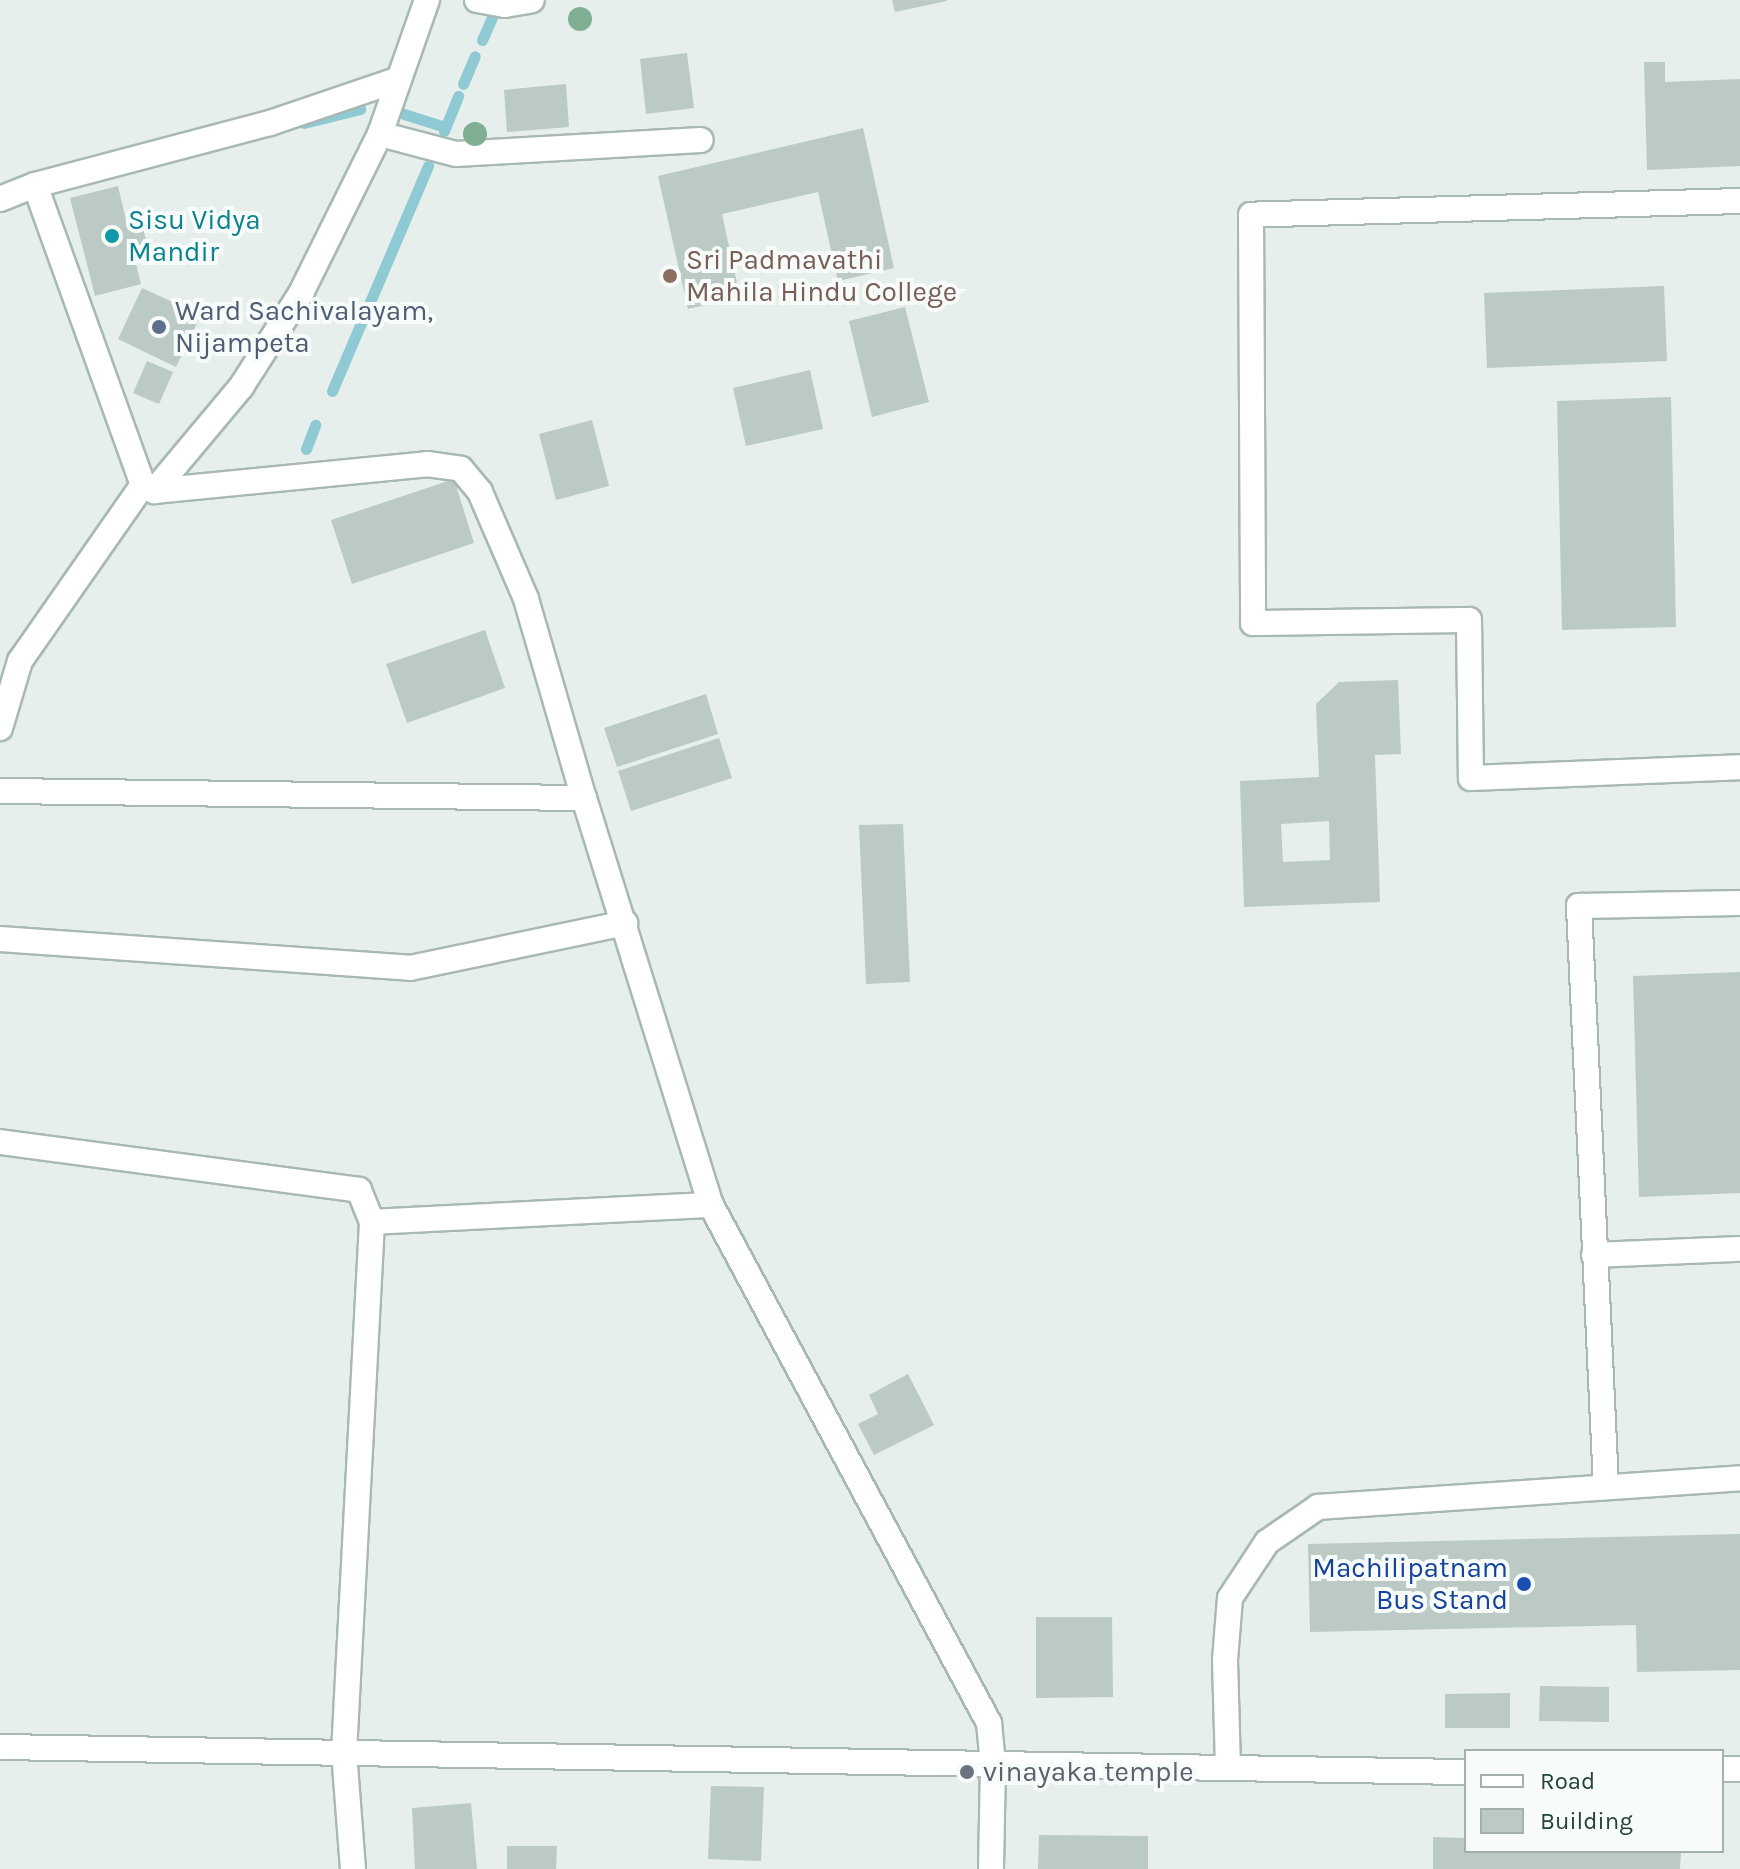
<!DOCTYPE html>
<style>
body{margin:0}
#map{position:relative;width:1740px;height:1869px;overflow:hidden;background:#e6efeb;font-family:Karla,sans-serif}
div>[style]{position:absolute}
.stream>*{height:11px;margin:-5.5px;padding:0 5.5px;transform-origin:5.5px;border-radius:5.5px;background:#8ec9d4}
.building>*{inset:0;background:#bbcac4}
.roads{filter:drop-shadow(2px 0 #a8b8b2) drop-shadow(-2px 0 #a8b8b2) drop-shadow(0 2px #a8b8b2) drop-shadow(0 -2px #a8b8b2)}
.minor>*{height:24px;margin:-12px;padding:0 12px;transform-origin:12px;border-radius:12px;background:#fff}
.trees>*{width:24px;height:24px;margin:-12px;border-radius:50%;background:#80af93}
.dots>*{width:22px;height:22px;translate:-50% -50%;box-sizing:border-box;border:4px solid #f7fbf9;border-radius:50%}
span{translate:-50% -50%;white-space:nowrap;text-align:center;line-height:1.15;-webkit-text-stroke:8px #f7fbf9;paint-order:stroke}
.culture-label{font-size:28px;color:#0d838f}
.left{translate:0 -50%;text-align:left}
.education-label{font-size:28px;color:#785e54}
.service-label{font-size:28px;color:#4e5e75}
.transit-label{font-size:28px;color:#164399}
.right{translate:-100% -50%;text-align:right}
.worship-label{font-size:28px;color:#5b616d}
.legend{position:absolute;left:1464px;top:1749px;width:260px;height:104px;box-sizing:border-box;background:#f7fbf9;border:2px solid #a3b1ad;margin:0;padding:10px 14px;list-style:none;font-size:24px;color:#24423a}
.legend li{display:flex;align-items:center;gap:16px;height:40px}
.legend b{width:40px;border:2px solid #a3b1ad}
</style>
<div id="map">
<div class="stream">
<i style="left:482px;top:40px;width:27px;rotate:-66deg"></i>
<i style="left:463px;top:84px;width:30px;rotate:-67deg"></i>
<i style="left:404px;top:114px;width:43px;rotate:17.6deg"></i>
<i style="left:304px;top:123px;width:58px;rotate:-14deg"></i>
<i style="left:444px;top:131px;width:38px;rotate:-68deg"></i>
<i style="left:332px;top:391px;width:245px;rotate:-66.9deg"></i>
<i style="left:306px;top:449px;width:26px;rotate:-69deg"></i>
</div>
<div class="building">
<i style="clip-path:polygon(892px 0,947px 0,947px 1px,895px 12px)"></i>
<i style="clip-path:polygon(687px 53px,694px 108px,646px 114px,640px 59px)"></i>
<i style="clip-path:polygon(1644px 62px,1665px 62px,1665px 82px,1740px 79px,1740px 166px,1647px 170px)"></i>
<i style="clip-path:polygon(566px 84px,569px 127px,507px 132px,504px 90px)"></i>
<i style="clip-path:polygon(863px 128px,894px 268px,838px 281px,818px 192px,722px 214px,740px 297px,688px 309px,658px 176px)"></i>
<i style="clip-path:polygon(118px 186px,127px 224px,141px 220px,148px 248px,133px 251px,141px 284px,95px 296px,70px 198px)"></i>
<i style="clip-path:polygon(1664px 286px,1667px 361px,1487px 368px,1484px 293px)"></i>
<i style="clip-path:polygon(142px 288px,201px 315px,176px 367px,118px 339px)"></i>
<i style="clip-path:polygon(905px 307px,929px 402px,872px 417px,849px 321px)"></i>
<i style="clip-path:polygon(147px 361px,173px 372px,159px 404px,133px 393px)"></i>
<i style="clip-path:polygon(810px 370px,823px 429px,746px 446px,733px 388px)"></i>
<i style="clip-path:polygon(1671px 397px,1676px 627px,1562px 630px,1557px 401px)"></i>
<i style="clip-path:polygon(592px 420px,609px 486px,556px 500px,539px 434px)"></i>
<i style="clip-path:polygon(454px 479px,474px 543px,352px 584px,331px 520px)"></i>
<i style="clip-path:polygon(485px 630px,505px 688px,407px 723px,386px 664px)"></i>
<i style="clip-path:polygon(evenodd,1398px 680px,1401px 754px,1375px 755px,1380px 902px,1244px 907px,1240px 781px,1319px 777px,1316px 704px,1339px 682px,1398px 680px,1329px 821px,1330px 860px,1283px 862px,1281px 824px,1329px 821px)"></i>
<i style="clip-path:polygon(706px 694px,718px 734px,617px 767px,604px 728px)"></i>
<i style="clip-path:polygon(719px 738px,732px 778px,631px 811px,618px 771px)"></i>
<i style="clip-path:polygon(903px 824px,910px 982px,866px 984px,859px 825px)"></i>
<i style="clip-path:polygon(1740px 972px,1740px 1193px,1639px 1197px,1633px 976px)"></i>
<i style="clip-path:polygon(908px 1374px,934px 1425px,874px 1455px,858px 1424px,878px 1414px,869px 1395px)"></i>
<i style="clip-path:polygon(1740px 1534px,1740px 1670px,1637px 1672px,1636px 1625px,1310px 1632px,1308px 1544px)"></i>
<i style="clip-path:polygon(1036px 1617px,1112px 1617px,1113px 1697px,1036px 1698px)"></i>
<i style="clip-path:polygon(1540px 1686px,1609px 1687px,1609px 1722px,1539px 1721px)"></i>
<i style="clip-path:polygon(1510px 1693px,1510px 1728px,1445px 1728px,1445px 1694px)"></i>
<i style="clip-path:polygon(711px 1786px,764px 1787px,761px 1861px,708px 1859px)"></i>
<i style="clip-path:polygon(471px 1803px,477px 1869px,415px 1869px,412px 1808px)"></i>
<i style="clip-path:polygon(1039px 1835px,1148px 1836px,1148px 1869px,1038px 1869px)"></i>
<i style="clip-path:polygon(1433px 1837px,1466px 1838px,1466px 1851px,1681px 1851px,1680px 1869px,1433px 1869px)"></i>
<i style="clip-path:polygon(507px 1846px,557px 1846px,556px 1869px,507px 1869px)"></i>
</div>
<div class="roads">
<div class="minor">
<i style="left:477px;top:0;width:28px;rotate:10deg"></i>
<i style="left:505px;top:5px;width:27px;rotate:-10deg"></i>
<i style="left:380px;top:134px;width:79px;rotate:14.7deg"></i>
<i style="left:456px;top:154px;width:245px;rotate:-3.3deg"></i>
<i style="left:35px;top:185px;width:319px;rotate:70.2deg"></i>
<i style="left:0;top:199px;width:38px;rotate:-22deg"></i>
<i style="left:35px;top:185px;width:243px;rotate:-14.8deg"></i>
<i style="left:270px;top:123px;width:136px;rotate:-18.8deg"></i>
<i style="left:1740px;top:201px;width:489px;rotate:178.4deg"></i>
<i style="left:1251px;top:215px;width:408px;rotate:89.7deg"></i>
<i style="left:1253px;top:623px;width:216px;rotate:-0.8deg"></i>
<i style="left:1469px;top:620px;width:158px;rotate:89.3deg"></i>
<i style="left:1471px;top:778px;width:269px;rotate:-2.3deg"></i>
<i style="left:154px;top:491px;width:274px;rotate:-5.6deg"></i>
<i style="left:427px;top:464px;width:34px;rotate:8deg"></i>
<i style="left:461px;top:469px;width:30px;rotate:50deg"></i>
<i style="left:480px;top:492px;width:116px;rotate:66.7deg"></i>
<i style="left:526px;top:599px;width:207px;rotate:73.8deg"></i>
<i style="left:584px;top:798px;width:426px;rotate:72.7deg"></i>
<i style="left:0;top:728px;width:70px;rotate:-73.4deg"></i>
<i style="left:20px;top:661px;width:215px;rotate:-55.1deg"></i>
<i style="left:143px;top:485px;width:13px;rotate:29deg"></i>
<i style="left:154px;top:491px;width:136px;rotate:-50.1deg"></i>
<i style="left:241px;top:387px;width:112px;rotate:-57.4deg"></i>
<i style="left:301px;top:293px;width:178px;rotate:-63.6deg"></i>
<i style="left:380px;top:134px;width:142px;rotate:-70.7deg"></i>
<i style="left:0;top:791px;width:584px;rotate:0.69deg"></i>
<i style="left:0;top:939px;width:411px;rotate:4deg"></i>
<i style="left:410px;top:968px;width:220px;rotate:-11.8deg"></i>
<i style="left:0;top:1142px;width:362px;rotate:7.6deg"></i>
<i style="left:359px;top:1190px;width:35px;rotate:68deg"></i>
<i style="left:1594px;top:1255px;width:146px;rotate:-2.4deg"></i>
<i style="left:1606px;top:1486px;width:581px;rotate:-92.67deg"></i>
<i style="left:1579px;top:906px;width:161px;rotate:-1.1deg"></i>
<i style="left:0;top:1747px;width:1466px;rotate:0.98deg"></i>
<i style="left:1228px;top:1768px;width:108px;rotate:-91.6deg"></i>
<i style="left:1225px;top:1660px;width:62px;rotate:-85.4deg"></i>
<i style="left:1230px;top:1598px;width:67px;rotate:-56.5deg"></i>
<i style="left:1267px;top:1542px;width:62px;rotate:-34.5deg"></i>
<i style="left:1318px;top:1507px;width:423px;rotate:-3.9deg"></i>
<i style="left:1722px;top:1769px;width:18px"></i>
<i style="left:353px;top:1869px;width:116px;rotate:-94.4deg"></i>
<i style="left:344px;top:1753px;width:532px;rotate:-86.98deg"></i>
<i style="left:372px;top:1222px;width:339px;rotate:-2.9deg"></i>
<i style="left:711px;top:1205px;width:588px;rotate:61.78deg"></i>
<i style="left:989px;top:1723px;width:41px;rotate:84.4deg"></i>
<i style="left:993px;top:1764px;width:105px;rotate:91.1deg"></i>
</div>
</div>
<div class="trees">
<i style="left:580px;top:19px"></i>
<i style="left:475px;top:134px"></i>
</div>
<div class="dots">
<i style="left:112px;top:236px;background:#0f9aa8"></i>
<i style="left:670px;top:276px;background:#8d6e63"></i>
<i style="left:159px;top:327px;background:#5c6f8a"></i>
<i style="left:1524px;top:1584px;background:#1a4fb4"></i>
<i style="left:967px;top:1772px;background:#6b7280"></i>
</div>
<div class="culture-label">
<span class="left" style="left:128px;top:236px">Sisu Vidya<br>Mandir</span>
</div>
<div class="education-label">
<span class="left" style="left:686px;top:276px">Sri Padmavathi<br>Mahila Hindu College</span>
</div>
<div class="service-label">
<span class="left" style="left:175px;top:327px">Ward Sachivalayam,<br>Nijampeta</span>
</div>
<div class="transit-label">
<span class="right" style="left:1508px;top:1584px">Machilipatnam<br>Bus Stand</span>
</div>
<div class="worship-label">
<span class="left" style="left:983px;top:1772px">vinayaka temple</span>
</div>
<ul class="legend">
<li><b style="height:10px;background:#fff"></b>Road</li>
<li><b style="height:22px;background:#bbcac4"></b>Building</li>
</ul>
</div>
